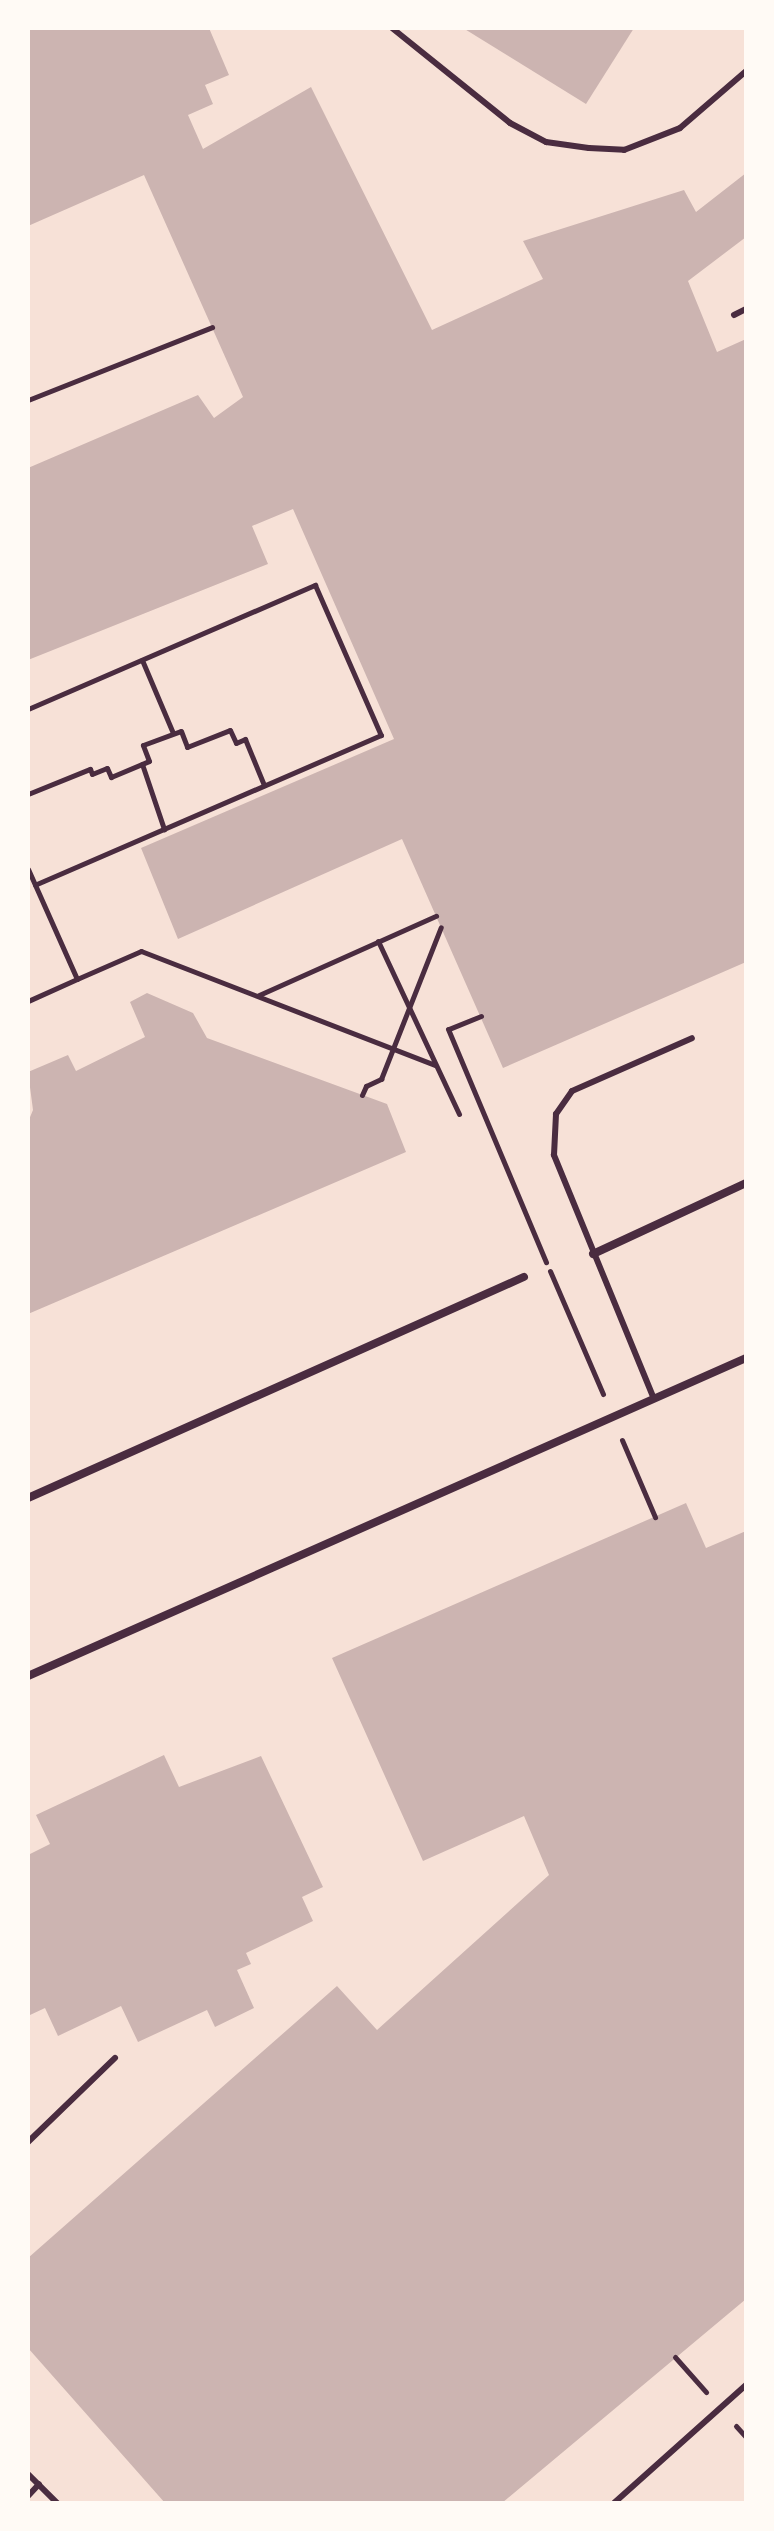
<!DOCTYPE html>
<style>
body{margin:0}
#map{position:relative;width:774px;height:2531px;overflow:hidden;background:#f7e1d7;font-family:Ubuntu,sans-serif}
div>[style]{position:absolute}
.building>*{inset:0;background:#ccb4b1}
.path>*{height:5px;margin:-2.5px;padding:0 2.5px;transform-origin:2.5px;border-radius:2.5px;background:#4a2c40}
.service>*{height:6px;margin:-3px;padding:0 3px;transform-origin:3px;border-radius:3px;background:#4a2c40}
.minor>*{height:8px;margin:-4px;padding:0 4px;transform-origin:4px;border-radius:4px;background:#4a2c40}
span{translate:-50% -50%;white-space:nowrap;text-align:center;line-height:1.15;-webkit-text-stroke:8px #fffaf5;paint-order:stroke}
.frame{position:absolute;inset:0;border:30px solid #fffaf5;pointer-events:none}
</style>
<div id="map">
<div class="building">
<i style="clip-path:polygon(28px 28px,209px 28px,229px 75px,205px 85px,213px 104px,188px 115px,203px 149px,311px 87px,432px 330px,543px 279px,523px 241px,684px 190px,696px 212px,746px 173px,746px 237px,688px 281px,717px 352px,746px 339px,746px 962px,503px 1068px,402px 839px,178px 939px,141px 848px,394px 739px,293px 509px,252px 526px,268px 564px,28px 660px,28px 468px,198px 395px,214px 418px,243px 397px,144px 175px,28px 226px)"></i>
<i style="clip-path:polygon(463px 28px,634px 28px,586px 104px)"></i>
<i style="clip-path:polygon(147px 993px,193px 1013px,207px 1038px,387px 1104px,406px 1152px,28px 1314px,28px 1122px,33px 1110px,28px 1072px,68px 1055px,76px 1071px,145px 1037px,130px 1002px)"></i>
<i style="clip-path:polygon(686px 1503px,706px 1548px,746px 1531px,746px 2299px,502px 2503px,165px 2503px,28px 2348px,28px 2258px,337px 1986px,377px 2030px,549px 1875px,524px 1816px,423px 1861px,332px 1658px)"></i>
<i style="clip-path:polygon(164px 1755px,179px 1787px,261px 1756px,323px 1887px,302px 1897px,313px 1921px,246px 1953px,251px 1964px,237px 1970px,254px 2008px,215px 2027px,207px 2010px,138px 2042px,121px 2006px,58px 2036px,45px 2008px,30px 2015px,28px 2010px,28px 1855px,50px 1844px,36px 1815px)"></i>
</div>
<div class="path">
<i style="left:28px;top:400px;width:198px;rotate:-21.6deg"></i>
<i style="left:142px;top:660px;width:79px;rotate:67deg"></i>
<i style="left:28px;top:709px;width:313px;rotate:-23.4deg"></i>
<i style="left:315px;top:585px;width:164px;rotate:66.3deg"></i>
<i style="left:381px;top:735px;width:377px;rotate:156.6deg"></i>
<i style="left:142px;top:764px;width:69px;rotate:71.3deg"></i>
<i style="left:28px;top:794px;width:67px;rotate:-22deg"></i>
<i style="left:90px;top:769px;width:5px;rotate:68deg"></i>
<i style="left:92px;top:774px;width:16px;rotate:-22deg"></i>
<i style="left:107px;top:768px;width:10px;rotate:66deg"></i>
<i style="left:111px;top:777px;width:41px;rotate:-22.8deg"></i>
<i style="left:149px;top:761px;width:17px;rotate:-111deg"></i>
<i style="left:143px;top:745px;width:40px;rotate:-20.2deg"></i>
<i style="left:181px;top:731px;width:17px;rotate:69deg"></i>
<i style="left:187px;top:747px;width:46px;rotate:-21.6deg"></i>
<i style="left:230px;top:730px;width:14px;rotate:65deg"></i>
<i style="left:236px;top:743px;width:10px;rotate:-24deg"></i>
<i style="left:245px;top:739px;width:50px;rotate:67.6deg"></i>
<i style="left:28px;top:869px;width:120px;rotate:66deg"></i>
<i style="left:77px;top:979px;width:54px;rotate:155.8deg"></i>
<i style="left:378px;top:941px;width:191px;rotate:64.9deg"></i>
<i style="left:77px;top:979px;width:70px;rotate:-23.6deg"></i>
<i style="left:141px;top:951px;width:315px;rotate:21.2deg"></i>
<i style="left:259px;top:995px;width:194px;rotate:-24.1deg"></i>
<i style="left:481px;top:1016px;width:35px;rotate:158deg"></i>
<i style="left:448px;top:1029px;width:253px;rotate:67.2deg"></i>
<i style="left:362px;top:1095px;width:10px;rotate:-66deg"></i>
<i style="left:366px;top:1086px;width:17px;rotate:-25deg"></i>
<i style="left:381px;top:1079px;width:163px;rotate:-68.5deg"></i>
<i style="left:550px;top:1271px;width:134px;rotate:66.7deg"></i>
<i style="left:622px;top:1440px;width:84px;rotate:66.8deg"></i>
<i style="left:675px;top:2357px;width:47px;rotate:48.5deg"></i>
<i style="left:736px;top:2426px;width:15px;rotate:48deg"></i>
</div>
<div class="service">
<i style="left:392px;top:28px;width:151px;rotate:38.8deg"></i>
<i style="left:510px;top:123px;width:41px;rotate:27.8deg"></i>
<i style="left:546px;top:142px;width:43px;rotate:7.9deg"></i>
<i style="left:589px;top:148px;width:35px;rotate:3deg"></i>
<i style="left:624px;top:150px;width:60px;rotate:-21.4deg"></i>
<i style="left:680px;top:128px;width:87px;rotate:-40.8deg"></i>
<i style="left:734px;top:315px;width:13px;rotate:-27deg"></i>
<i style="left:654px;top:1399px;width:264px;rotate:-112.3deg"></i>
<i style="left:554px;top:1155px;width:41px;rotate:-87.2deg"></i>
<i style="left:556px;top:1114px;width:28px;rotate:-55deg"></i>
<i style="left:572px;top:1091px;width:131px;rotate:-23.8deg"></i>
<i style="left:28px;top:2142px;width:121px;rotate:-44deg"></i>
<i style="left:28px;top:2474px;width:41px;rotate:45deg"></i>
<i style="left:28px;top:2496px;width:16px;rotate:-47deg"></i>
<i style="left:614px;top:2503px;width:177px;rotate:-41.8deg"></i>
</div>
<div class="minor">
<i style="left:593px;top:1254px;width:169px;rotate:-24.9deg"></i>
<i style="left:28px;top:1498px;width:543px;rotate:-24.02deg"></i>
<i style="left:28px;top:1676px;width:785px;rotate:-23.89deg"></i>
</div>
<div class="frame"></div>
</div>
